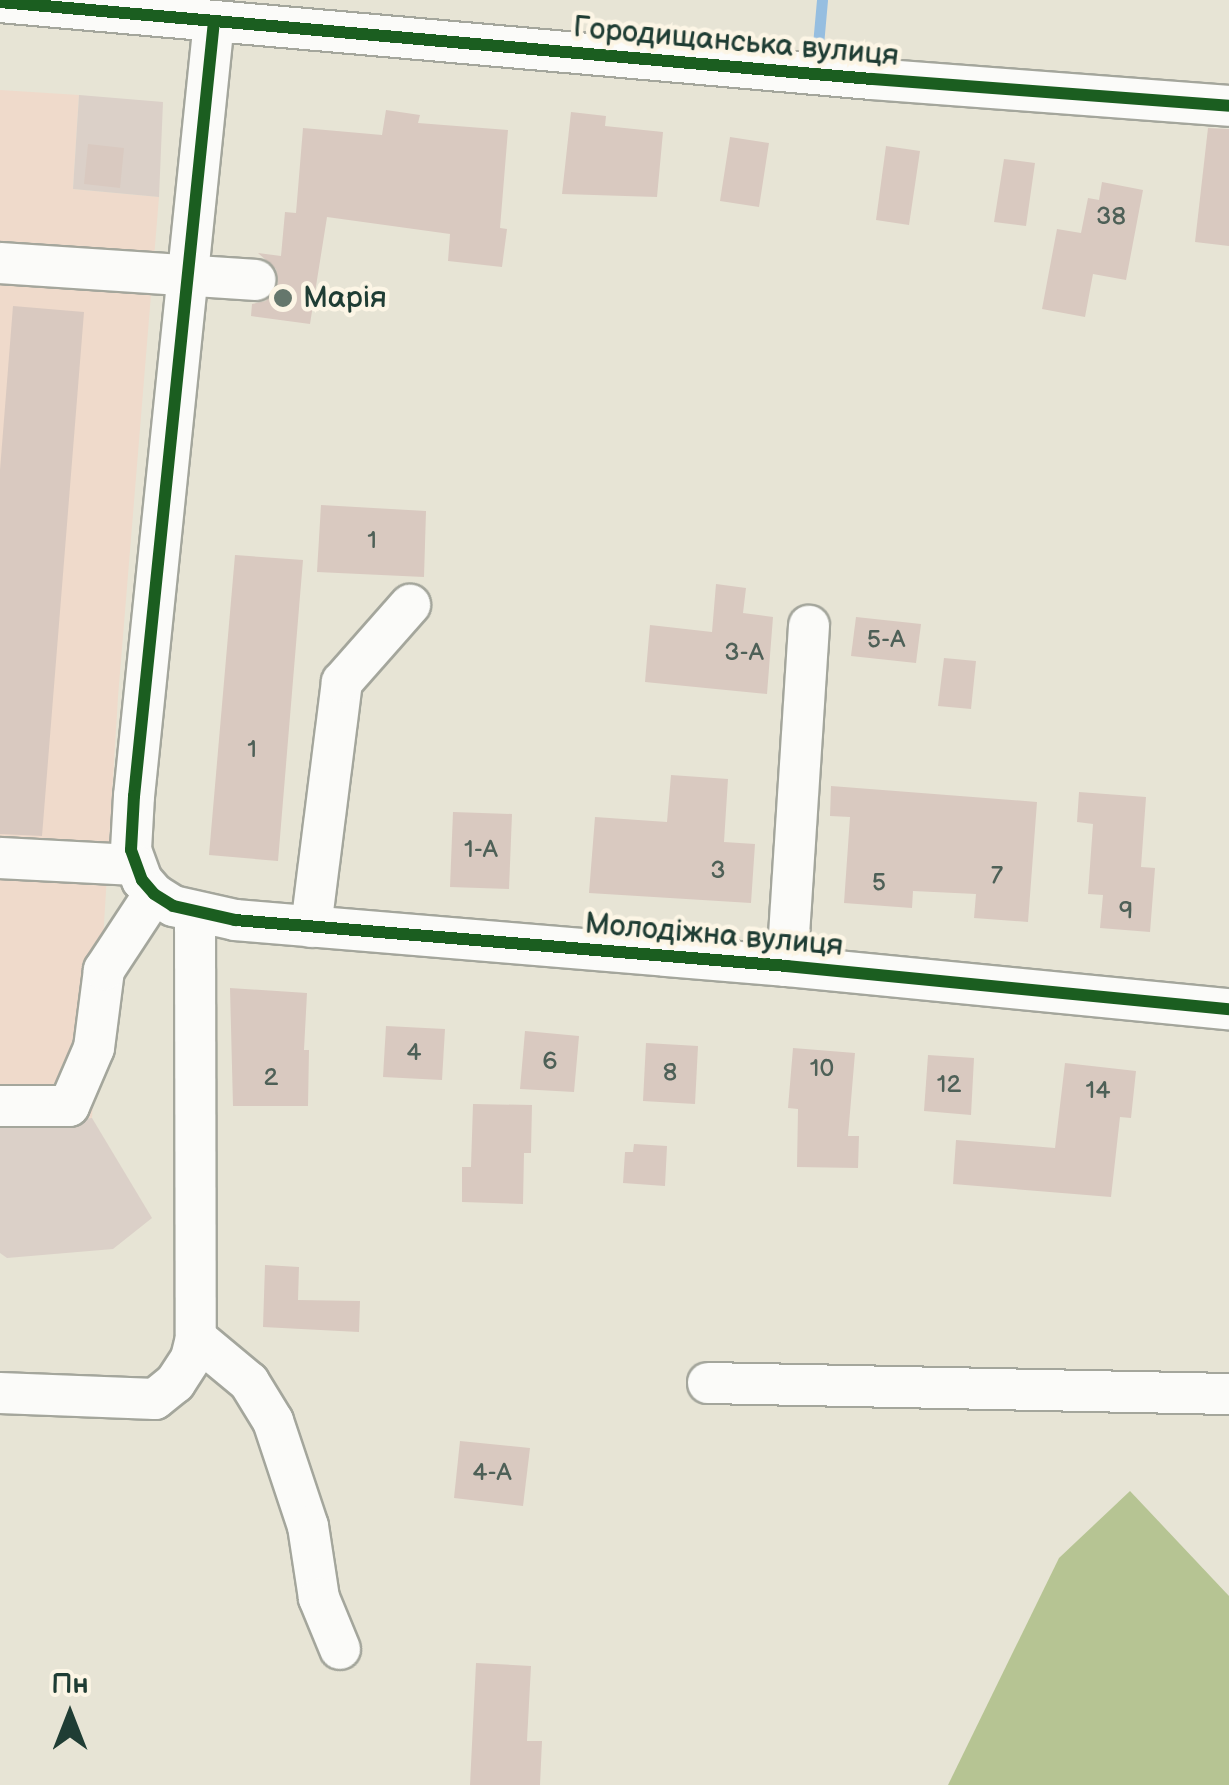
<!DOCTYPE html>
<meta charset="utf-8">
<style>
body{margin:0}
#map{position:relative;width:1229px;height:1785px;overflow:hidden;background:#e7e4d5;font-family:"Balsamiq Sans",sans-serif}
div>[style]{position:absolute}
.built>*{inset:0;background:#efdacb}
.industrial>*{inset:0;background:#dbd0c8}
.forest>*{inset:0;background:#b6c493}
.stream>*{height:11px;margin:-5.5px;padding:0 5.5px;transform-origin:5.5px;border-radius:5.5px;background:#96bee0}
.building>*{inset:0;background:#d9c9c0}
.roads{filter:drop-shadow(2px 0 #a4a69c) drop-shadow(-2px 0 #a4a69c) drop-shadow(0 2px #a4a69c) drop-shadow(0 -2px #a4a69c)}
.minor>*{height:40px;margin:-20px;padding:0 20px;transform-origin:20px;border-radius:20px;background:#fbfbf9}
.cycleway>*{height:12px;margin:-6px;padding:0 6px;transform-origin:6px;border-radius:6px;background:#1b5e20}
.dots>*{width:28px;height:28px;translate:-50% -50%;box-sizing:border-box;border:5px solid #fcf5e5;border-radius:50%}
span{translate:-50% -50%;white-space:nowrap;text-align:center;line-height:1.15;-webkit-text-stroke:9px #fcf5e5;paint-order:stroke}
.number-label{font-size:25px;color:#4e6057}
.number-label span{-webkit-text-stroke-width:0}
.street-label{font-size:30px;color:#1f3d34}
.poi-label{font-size:30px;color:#1f3d34}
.left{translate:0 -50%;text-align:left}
.north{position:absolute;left:20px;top:1665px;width:100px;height:100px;-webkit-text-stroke:8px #fcf5e5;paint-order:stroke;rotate:0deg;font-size:28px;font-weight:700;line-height:40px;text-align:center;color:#1f3d34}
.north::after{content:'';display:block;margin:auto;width:35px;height:45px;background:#1f3d34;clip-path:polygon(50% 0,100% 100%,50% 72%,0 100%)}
</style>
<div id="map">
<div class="built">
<i style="clip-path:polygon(0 90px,79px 95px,73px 189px,159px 197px,118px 697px,92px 1118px,0 1125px)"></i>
</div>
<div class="industrial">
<i style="clip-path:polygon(79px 95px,163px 102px,159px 197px,73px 189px)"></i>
<i style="clip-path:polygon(92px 1118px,152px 1218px,113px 1249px,7px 1258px,0 1253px,0 1125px)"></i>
</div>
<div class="forest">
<i style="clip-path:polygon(1130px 1491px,1229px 1596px,1229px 1785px,948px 1785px,1059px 1558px)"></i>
</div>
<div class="stream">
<i style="left:817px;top:56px;width:56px;rotate:-84.9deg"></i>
</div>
<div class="building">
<i style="clip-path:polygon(386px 110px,420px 115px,418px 123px,508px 130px,500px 228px,507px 229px,502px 267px,448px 261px,450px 234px,327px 217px,310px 324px,251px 316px,252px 304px,266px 301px,278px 283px,276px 269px,258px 253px,281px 256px,285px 212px,296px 213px,303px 128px,382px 135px)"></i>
<i style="clip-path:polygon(571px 112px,606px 116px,605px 126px,663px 132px,657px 197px,562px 194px)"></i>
<i style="clip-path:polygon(1208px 128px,1229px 129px,1229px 246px,1195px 242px)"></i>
<i style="clip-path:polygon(730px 137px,769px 143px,759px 207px,720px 201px)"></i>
<i style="clip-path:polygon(88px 144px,124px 148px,120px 188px,84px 184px)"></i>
<i style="clip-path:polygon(886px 146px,920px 151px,909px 225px,876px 220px)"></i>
<i style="clip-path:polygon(1004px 159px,1035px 163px,1026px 226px,994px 222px)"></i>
<i style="clip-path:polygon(1102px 182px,1143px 190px,1126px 280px,1093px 274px,1085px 317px,1042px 309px,1057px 229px,1081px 233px,1088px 198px,1099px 200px)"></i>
<i style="clip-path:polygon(13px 306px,84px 312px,42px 836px,0 834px,0 470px)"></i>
<i style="clip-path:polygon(321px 505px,426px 511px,424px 577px,317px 572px)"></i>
<i style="clip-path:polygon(235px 555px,303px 560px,278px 861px,209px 855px)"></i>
<i style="clip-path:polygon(716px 584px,746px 588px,743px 613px,773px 617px,767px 694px,645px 682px,650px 625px,712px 632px)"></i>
<i style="clip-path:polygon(856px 617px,921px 624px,916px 663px,851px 656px)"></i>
<i style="clip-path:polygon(944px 658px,976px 661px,971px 709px,938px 706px)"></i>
<i style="clip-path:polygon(671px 775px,728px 779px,724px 842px,755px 844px,751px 903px,589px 893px,595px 817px,667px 822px)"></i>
<i style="clip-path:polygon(831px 786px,1037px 802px,1028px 922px,974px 918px,976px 894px,913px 891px,912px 908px,844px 903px,850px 817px,830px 816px)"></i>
<i style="clip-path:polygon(1079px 792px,1146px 797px,1141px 867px,1155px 868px,1150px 932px,1100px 928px,1103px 895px,1088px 894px,1093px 824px,1077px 822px)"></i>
<i style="clip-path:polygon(453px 812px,512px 814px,509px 889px,450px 887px)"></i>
<i style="clip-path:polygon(230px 988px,307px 993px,304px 1050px,309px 1050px,308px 1106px,233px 1106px)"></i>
<i style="clip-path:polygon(386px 1026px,445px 1029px,442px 1080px,383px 1077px)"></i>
<i style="clip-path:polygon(525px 1031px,579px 1036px,574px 1092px,520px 1089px)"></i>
<i style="clip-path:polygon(646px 1043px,698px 1046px,695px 1104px,643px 1101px)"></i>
<i style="clip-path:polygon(793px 1048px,855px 1053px,848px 1136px,859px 1136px,858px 1168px,797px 1167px,798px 1109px,788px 1108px)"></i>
<i style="clip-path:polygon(928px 1055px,974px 1058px,971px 1115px,924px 1111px)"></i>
<i style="clip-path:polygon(1065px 1063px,1136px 1071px,1131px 1118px,1120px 1117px,1111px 1197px,953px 1184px,956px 1140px,1055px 1148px)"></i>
<i style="clip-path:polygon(473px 1104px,532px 1105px,531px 1153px,524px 1153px,523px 1204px,462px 1202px,462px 1167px,471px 1167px)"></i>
<i style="clip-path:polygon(634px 1144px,667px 1146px,665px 1186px,623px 1183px,625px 1152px,633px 1152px)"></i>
<i style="clip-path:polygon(265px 1265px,299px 1267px,298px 1300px,360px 1301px,359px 1332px,263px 1327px)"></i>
<i style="clip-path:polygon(460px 1441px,530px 1448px,523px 1506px,454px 1498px)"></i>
<i style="clip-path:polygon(476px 1663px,531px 1666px,527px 1741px,542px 1741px,540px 1785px,470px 1785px)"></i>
</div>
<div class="roads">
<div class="minor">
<i style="left:0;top:2px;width:875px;rotate:5.05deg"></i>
<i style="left:872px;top:79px;width:358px;rotate:4.3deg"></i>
<i style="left:214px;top:21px;width:779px;rotate:95.89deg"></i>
<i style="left:134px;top:796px;width:54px;rotate:93.2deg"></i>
<i style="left:131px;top:850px;width:32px;rotate:70deg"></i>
<i style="left:142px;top:880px;width:18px;rotate:49deg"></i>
<i style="left:154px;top:894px;width:22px;rotate:32deg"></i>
<i style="left:173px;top:906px;width:64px;rotate:12.7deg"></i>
<i style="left:235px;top:920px;width:554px;rotate:4.76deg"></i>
<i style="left:787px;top:966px;width:444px;rotate:5.6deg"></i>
<i style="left:0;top:263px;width:256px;rotate:3.8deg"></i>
<i style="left:0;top:858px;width:135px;rotate:3deg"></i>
<i style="left:195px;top:913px;width:425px;rotate:89.9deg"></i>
<i style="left:196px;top:1338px;width:69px;rotate:39.7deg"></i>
<i style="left:249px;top:1382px;width:46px;rotate:58.4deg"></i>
<i style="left:273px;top:1421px;width:111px;rotate:71.6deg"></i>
<i style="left:308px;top:1526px;width:73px;rotate:81.3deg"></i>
<i style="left:319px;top:1598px;width:55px;rotate:67.6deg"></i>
<i style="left:311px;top:927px;width:247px;rotate:-82.8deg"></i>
<i style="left:342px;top:682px;width:103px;rotate:-48.6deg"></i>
<i style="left:787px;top:966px;width:341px;rotate:-86.3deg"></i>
<i style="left:0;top:1106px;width:69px"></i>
<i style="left:69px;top:1106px;width:63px;rotate:-66.7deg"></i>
<i style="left:94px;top:1048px;width:79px;rotate:-82.7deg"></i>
<i style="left:104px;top:970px;width:91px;rotate:-56.7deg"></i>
<i style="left:708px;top:1383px;width:521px;rotate:1.21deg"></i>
<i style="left:0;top:1393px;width:155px;rotate:2.2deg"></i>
<i style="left:155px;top:1399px;width:26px;rotate:-39deg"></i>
<i style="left:175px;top:1383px;width:30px;rotate:-57deg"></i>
<i style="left:191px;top:1358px;width:21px;rotate:-76deg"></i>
</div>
</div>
<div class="cycleway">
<i style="left:0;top:2px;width:875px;rotate:5.05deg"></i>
<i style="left:872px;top:79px;width:358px;rotate:4.3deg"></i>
<i style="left:214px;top:21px;width:779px;rotate:95.89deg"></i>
<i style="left:134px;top:796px;width:54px;rotate:93.2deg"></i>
<i style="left:131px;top:850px;width:32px;rotate:70deg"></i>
<i style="left:142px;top:880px;width:18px;rotate:49deg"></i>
<i style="left:154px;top:894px;width:22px;rotate:32deg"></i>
<i style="left:173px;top:906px;width:64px;rotate:12.7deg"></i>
<i style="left:235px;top:920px;width:554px;rotate:4.76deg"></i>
<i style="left:787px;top:966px;width:444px;rotate:5.6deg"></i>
</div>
<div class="dots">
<i style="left:283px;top:298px;background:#65776c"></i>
</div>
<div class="number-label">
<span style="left:1111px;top:217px">38</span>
<span style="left:372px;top:541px">1</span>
<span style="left:886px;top:640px">5-А</span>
<span style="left:744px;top:653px">3-А</span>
<span style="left:252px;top:750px">1</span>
<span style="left:481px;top:850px">1-А</span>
<span style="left:718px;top:871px">3</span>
<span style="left:997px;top:876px">7</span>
<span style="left:879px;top:883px">5</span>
<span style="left:1126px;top:911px">9</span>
<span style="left:414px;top:1053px">4</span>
<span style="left:550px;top:1062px">6</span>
<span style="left:822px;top:1069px">10</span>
<span style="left:670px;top:1073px">8</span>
<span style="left:271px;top:1078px">2</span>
<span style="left:949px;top:1085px">12</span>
<span style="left:1098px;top:1091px">14</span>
<span style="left:492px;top:1473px">4-А</span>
</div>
<div class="street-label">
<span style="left:736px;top:42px;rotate:5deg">Городищанська вулиця</span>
<span style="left:714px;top:935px;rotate:5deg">Молодіжна вулиця</span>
</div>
<div class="poi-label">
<span class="left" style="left:303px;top:298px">Марія</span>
</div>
<div class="north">Пн</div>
</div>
